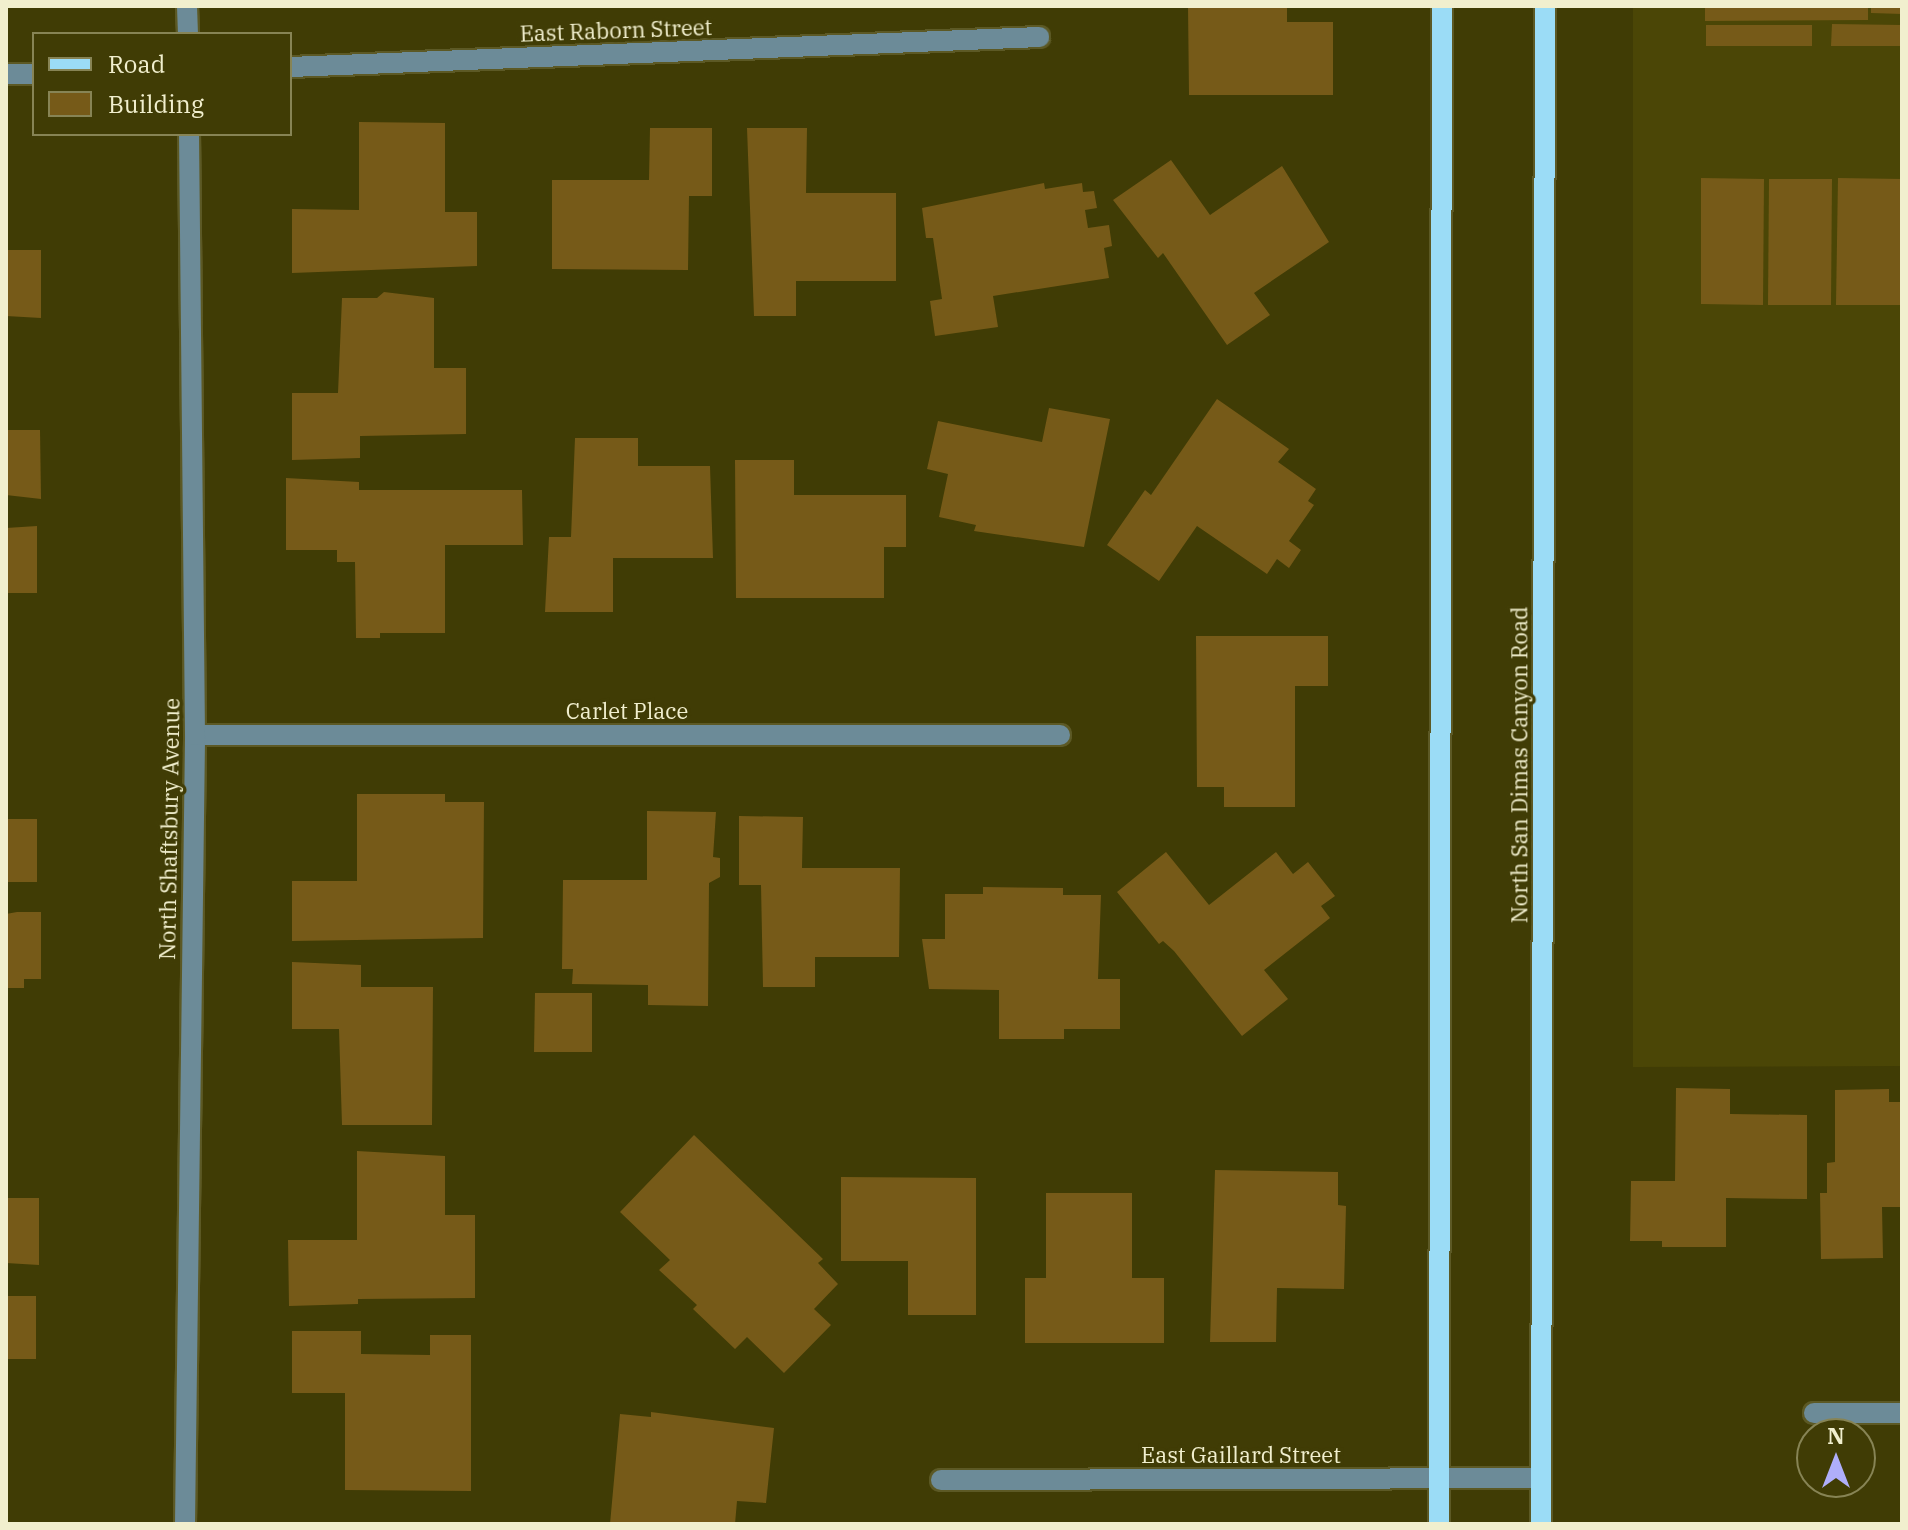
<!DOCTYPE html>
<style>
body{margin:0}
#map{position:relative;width:1908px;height:1530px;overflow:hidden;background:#403c05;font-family:"IBM Plex Serif",serif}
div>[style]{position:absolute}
.built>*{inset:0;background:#4b4606}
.building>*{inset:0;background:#765a18}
.roads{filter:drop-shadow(2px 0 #5c5925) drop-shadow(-2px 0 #5c5925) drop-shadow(0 2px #5c5925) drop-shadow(0 -2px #5c5925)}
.minor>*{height:20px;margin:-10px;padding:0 10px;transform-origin:10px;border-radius:10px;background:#6c8b98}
.major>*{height:20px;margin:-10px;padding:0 10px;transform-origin:10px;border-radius:10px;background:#9bdcf6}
span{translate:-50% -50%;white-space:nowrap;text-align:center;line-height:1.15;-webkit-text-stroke:7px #403c05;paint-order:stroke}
.street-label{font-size:22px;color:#f1efce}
.frame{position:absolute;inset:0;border:8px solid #f1efce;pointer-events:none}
.legend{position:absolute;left:32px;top:32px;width:260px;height:104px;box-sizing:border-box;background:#403c05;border:2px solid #878455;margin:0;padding:10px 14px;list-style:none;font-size:24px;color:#f1efce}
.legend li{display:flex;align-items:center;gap:16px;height:40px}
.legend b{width:40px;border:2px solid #878455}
.north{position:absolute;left:1796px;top:1418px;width:80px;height:80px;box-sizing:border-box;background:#403c05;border:2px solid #878455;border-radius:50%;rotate:0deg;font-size:22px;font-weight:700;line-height:32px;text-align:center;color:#f1efce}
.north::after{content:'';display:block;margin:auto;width:28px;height:36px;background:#afaefa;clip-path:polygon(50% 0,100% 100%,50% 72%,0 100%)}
</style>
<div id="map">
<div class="built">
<i style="clip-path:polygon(1633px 6px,1902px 6px,1902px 1066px,1633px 1067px)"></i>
</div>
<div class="building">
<i style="clip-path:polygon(1188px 6px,1287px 6px,1287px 22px,1333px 22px,1333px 95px,1189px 95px)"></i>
<i style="clip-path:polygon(1705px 6px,1868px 6px,1868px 20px,1705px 21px)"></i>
<i style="clip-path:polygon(1871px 6px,1902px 6px,1902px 14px,1871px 13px)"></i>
<i style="clip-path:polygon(1832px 24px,1902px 25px,1902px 46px,1831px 46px)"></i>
<i style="clip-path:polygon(1706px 25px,1812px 25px,1812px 46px,1706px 46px)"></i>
<i style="clip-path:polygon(359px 122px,445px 123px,445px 212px,477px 212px,477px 266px,292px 273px,292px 209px,359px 210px)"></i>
<i style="clip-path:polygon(650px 128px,712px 128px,712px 196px,689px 196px,688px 270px,552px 269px,552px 180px,649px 180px)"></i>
<i style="clip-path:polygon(747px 128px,807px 128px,806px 193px,896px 193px,896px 281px,796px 281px,796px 316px,754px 316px)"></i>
<i style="clip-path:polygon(1171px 160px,1210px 215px,1282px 166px,1329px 242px,1254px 293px,1270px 315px,1227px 345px,1163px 253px,1158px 258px,1113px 200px)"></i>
<i style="clip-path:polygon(1701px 178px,1764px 179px,1763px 305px,1701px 304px)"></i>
<i style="clip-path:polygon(1838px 178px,1902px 179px,1902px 305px,1836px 305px)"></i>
<i style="clip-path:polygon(1769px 179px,1832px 179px,1831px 305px,1768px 305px)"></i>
<i style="clip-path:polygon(1044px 183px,1045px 189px,1082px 183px,1083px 192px,1094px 191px,1097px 208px,1085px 210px,1088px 228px,1109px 225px,1112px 246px,1104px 248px,1109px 278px,993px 296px,998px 327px,935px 336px,930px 301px,942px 299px,933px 238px,926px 238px,922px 208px)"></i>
<i style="clip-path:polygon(6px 250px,41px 250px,41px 318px,6px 316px)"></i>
<i style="clip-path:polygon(384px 292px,434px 298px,434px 368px,466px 368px,466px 434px,360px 436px,360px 458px,292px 460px,292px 393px,338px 393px,342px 298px,377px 298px)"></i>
<i style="clip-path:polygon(1217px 399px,1289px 449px,1278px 462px,1316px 489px,1308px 501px,1314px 505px,1289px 541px,1301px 550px,1289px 568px,1277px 559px,1267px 574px,1197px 526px,1159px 581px,1107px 545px,1145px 490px,1151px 495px)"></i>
<i style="clip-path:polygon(1049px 408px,1110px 419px,1084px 547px,974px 531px,976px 525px,939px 517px,948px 474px,927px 469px,938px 421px,1042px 442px)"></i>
<i style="clip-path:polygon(6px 430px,40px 430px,41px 499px,6px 495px)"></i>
<i style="clip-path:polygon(575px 438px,638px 438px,638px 466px,710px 466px,713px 558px,613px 558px,613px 612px,545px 612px,549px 537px,571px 537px)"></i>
<i style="clip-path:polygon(735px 460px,794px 460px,794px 495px,906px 495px,906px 547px,884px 547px,884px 598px,736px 598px)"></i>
<i style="clip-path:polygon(286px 478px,359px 482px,359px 490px,522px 490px,523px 545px,445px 545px,445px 633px,380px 633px,380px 638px,356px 638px,355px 562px,337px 562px,337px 550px,286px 550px)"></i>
<i style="clip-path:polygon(37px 526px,37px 593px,6px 593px,6px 528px)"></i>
<i style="clip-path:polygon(1196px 636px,1328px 636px,1328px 686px,1295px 686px,1295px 807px,1224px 807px,1224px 787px,1197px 787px)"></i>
<i style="clip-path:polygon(357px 794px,445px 794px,445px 802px,484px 802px,483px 938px,292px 941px,292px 881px,357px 881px)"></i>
<i style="clip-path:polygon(647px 811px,716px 812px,713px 857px,720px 858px,720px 877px,709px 883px,708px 1006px,648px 1005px,648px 985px,572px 984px,573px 969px,562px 969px,563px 880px,647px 880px)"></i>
<i style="clip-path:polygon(739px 816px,803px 817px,802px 868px,900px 868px,899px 957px,815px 957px,815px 987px,763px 987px,761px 885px,739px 885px)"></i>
<i style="clip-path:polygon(6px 819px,37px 819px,37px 882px,6px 882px)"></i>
<i style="clip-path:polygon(1166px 852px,1209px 905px,1276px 852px,1293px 874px,1308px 862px,1335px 896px,1321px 906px,1330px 918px,1264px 970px,1288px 999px,1242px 1036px,1174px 951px,1163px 941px,1159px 944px,1117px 892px)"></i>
<i style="clip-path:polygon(983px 887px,1063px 888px,1063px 895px,1101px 895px,1098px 979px,1120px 979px,1120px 1029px,1064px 1029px,1064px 1039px,999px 1039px,999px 990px,929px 989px,922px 939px,945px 939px,945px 894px,983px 894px)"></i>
<i style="clip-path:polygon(17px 912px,41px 912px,41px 979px,24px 979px,24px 988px,6px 988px,6px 914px)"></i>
<i style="clip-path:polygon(292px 962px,361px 965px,361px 987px,433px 987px,432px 1125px,342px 1125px,339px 1029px,292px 1029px)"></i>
<i style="clip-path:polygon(535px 993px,592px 993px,592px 1052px,534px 1052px)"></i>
<i style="clip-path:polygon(1676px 1088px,1730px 1089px,1730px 1114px,1807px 1115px,1807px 1199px,1726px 1198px,1726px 1247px,1662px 1247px,1662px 1241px,1630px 1241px,1631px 1181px,1675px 1181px)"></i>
<i style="clip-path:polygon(1889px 1089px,1889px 1102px,1902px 1102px,1902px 1207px,1882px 1207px,1883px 1258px,1821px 1259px,1820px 1193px,1827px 1193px,1827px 1163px,1835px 1162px,1835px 1090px)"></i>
<i style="clip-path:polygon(694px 1135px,823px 1259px,818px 1263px,838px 1284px,814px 1309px,831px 1325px,784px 1373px,747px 1337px,735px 1349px,693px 1309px,697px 1305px,659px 1270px,670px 1260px,620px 1212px)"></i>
<i style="clip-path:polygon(357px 1151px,445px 1156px,445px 1215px,475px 1215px,475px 1298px,358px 1299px,358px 1304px,289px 1306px,288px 1240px,357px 1240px)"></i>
<i style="clip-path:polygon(1215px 1170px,1338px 1172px,1338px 1205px,1346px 1206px,1344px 1289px,1277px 1288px,1276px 1342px,1210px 1342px)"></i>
<i style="clip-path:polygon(841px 1177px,976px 1178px,976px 1315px,908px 1315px,908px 1261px,841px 1261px)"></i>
<i style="clip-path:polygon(1046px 1193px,1132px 1193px,1132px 1278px,1164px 1278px,1164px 1343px,1025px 1343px,1025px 1278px,1046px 1278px)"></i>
<i style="clip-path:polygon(6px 1198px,39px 1198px,39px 1265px,6px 1263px)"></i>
<i style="clip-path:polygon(6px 1296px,36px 1296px,36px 1359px,6px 1359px)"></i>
<i style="clip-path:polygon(292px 1331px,361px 1331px,361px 1354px,430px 1355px,430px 1335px,471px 1335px,471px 1491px,345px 1490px,345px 1393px,292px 1393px)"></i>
<i style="clip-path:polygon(651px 1412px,774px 1428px,766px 1503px,737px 1501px,735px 1524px,610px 1524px,620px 1414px,651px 1417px)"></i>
</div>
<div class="roads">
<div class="minor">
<i style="left:187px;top:6px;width:28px;rotate:88deg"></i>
<i style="left:290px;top:67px;width:750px;rotate:-2.29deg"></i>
<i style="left:6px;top:74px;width:28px"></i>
<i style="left:195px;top:735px;width:865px"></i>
<i style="left:1814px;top:1413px;width:88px"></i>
<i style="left:941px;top:1480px;width:600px;rotate:-0.19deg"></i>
<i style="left:185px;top:1524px;width:789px;rotate:-89.27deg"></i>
<i style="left:195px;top:735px;width:601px;rotate:-90.57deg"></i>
</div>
<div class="major">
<i style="left:1439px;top:1524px;width:1518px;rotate:-89.89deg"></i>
<i style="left:1541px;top:1524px;width:1518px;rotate:-89.85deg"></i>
</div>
</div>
<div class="street-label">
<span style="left:616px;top:30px;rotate:-2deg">East Raborn Street</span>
<span style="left:627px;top:711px">Carlet Place</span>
<span style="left:1519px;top:765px;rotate:-90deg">North San Dimas Canyon Road</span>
<span style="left:169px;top:829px;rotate:-89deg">North Shaftsbury Avenue</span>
<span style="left:1241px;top:1455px">East Gaillard Street</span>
</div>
<div class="frame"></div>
<ul class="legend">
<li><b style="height:10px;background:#9bdcf6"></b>Road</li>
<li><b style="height:22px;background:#765a18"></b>Building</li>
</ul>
<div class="north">N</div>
</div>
